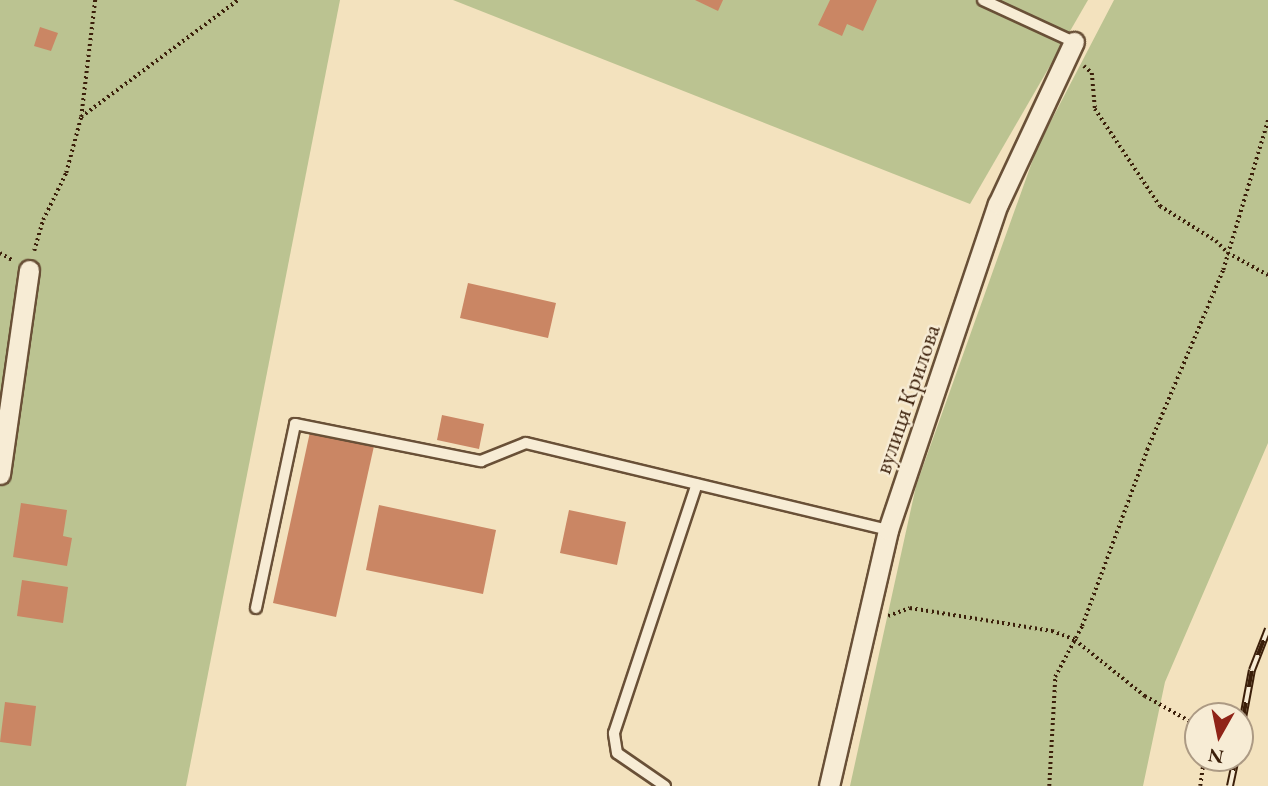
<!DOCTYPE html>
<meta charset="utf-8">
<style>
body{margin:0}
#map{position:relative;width:1268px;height:786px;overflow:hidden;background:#f3e2be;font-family:"EB Garamond",serif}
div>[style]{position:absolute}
.green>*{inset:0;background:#bbc391}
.building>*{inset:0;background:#ca8664}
.path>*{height:3.5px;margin-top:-1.75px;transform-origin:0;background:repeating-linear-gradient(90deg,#3b1f0a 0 2px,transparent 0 5.5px)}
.roads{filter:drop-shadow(2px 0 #695037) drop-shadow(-2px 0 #695037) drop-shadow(0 2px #695037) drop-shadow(0 -2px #695037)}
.lane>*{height:10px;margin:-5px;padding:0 5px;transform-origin:5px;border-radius:5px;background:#f7ecd5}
.street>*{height:19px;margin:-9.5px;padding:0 9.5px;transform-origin:9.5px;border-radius:9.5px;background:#f7ecd5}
.rail>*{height:8px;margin-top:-4px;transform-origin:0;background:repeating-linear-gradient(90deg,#f7ecd5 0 16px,#3b1f0a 0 32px);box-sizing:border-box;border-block:2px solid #3b1f0a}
span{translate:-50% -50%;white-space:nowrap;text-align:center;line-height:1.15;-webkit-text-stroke:5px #f7ecd5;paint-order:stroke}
.street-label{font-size:24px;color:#3b1f0a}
.north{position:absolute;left:1184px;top:702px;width:70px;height:70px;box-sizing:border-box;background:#f7ecd5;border:2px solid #ac9a84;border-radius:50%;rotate:189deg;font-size:19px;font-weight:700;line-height:28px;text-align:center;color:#3b1f0a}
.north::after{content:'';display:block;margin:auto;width:24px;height:32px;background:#8f2418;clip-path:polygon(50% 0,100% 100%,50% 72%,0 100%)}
</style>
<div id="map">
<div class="green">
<i style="clip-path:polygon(0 0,340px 0,186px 786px,0 786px)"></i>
<i style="clip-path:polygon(453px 0,1088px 0,970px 204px)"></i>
<i style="clip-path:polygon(1114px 0,1268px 0,1268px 443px,1165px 682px,1143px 786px,850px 786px,916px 486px,1037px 148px)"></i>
</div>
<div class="building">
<i style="clip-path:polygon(695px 0,723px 0,718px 11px)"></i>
<i style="clip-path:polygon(830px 0,877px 0,863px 31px,847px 24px,842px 36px,818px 25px)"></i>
<i style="clip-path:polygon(40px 27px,58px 33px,51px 51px,34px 46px)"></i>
<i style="clip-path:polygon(468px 283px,556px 303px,548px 338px,460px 318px)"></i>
<i style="clip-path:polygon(442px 415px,484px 424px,479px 449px,437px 440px)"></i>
<i style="clip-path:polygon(310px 432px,374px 446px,336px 617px,273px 603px)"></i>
<i style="clip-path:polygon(21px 503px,67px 510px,63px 536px,72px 538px,67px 566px,13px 557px)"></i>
<i style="clip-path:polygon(379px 505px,496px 530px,483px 594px,366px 570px)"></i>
<i style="clip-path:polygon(569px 510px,626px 522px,617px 565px,560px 553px)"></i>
<i style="clip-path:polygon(22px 580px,68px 587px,63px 623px,17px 616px)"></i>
<i style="clip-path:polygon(5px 702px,36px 706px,31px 746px,0 742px)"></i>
</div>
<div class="path">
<i style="left:1084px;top:66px;width:11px;rotate:41deg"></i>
<i style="left:1092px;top:73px;width:36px;rotate:85deg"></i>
<i style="left:1095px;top:109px;width:117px;rotate:56.2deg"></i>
<i style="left:1160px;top:206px;width:66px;rotate:32deg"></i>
<i style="left:1216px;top:241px;width:17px;rotate:45deg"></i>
<i style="left:1228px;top:253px;width:46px;rotate:28.8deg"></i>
<i style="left:81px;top:117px;width:196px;rotate:-36.7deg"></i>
<i style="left:34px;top:251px;width:32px;rotate:-74deg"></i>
<i style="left:43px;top:220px;width:52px;rotate:-63.9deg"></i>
<i style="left:66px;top:173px;width:58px;rotate:-75deg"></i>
<i style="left:81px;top:117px;width:118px;rotate:-83.2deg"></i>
<i style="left:0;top:253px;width:14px;rotate:30deg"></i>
<i style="left:888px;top:616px;width:23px;rotate:-20deg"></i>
<i style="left:910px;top:608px;width:144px;rotate:9.2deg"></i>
<i style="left:1052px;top:631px;width:25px;rotate:21deg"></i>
<i style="left:1075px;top:640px;width:90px;rotate:38.7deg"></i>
<i style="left:1145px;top:696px;width:61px;rotate:29.5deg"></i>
<i style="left:1049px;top:786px;width:109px;rotate:-86.8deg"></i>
<i style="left:1055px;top:677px;width:58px;rotate:-62.1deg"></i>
<i style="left:1082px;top:626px;width:188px;rotate:-69.7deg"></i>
<i style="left:1147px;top:450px;width:195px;rotate:-67.1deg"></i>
<i style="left:1223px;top:270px;width:157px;rotate:-73.3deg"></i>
<i style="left:1200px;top:786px;width:28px;rotate:-82deg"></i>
</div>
<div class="roads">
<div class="lane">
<i style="left:983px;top:0;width:100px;rotate:24.8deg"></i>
<i style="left:256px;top:608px;width:188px;rotate:-78deg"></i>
<i style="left:295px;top:424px;width:190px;rotate:11.3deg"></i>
<i style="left:481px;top:461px;width:48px;rotate:-21.8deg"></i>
<i style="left:526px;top:443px;width:372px;rotate:13.5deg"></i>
<i style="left:665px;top:786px;width:58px;rotate:-145.5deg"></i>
<i style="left:617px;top:753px;width:20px;rotate:-99deg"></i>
<i style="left:614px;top:733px;width:262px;rotate:-71.6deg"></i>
</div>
<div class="street">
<i style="left:0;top:474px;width:206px;rotate:-81.9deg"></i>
<i style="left:829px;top:786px;width:263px;rotate:-77deg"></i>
<i style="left:888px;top:530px;width:344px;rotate:-71.4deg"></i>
<i style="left:998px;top:204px;width:179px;rotate:-64.9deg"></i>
</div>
</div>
<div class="rail">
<i style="left:1240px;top:734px;width:65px;rotate:-79.4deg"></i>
<i style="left:1252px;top:670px;width:44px;rotate:-68.7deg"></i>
<i style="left:1230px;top:786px;width:29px;rotate:-78deg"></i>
</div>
<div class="street-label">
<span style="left:907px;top:399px;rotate:-71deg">вулиця Крилова</span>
</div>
<div class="north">N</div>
</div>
